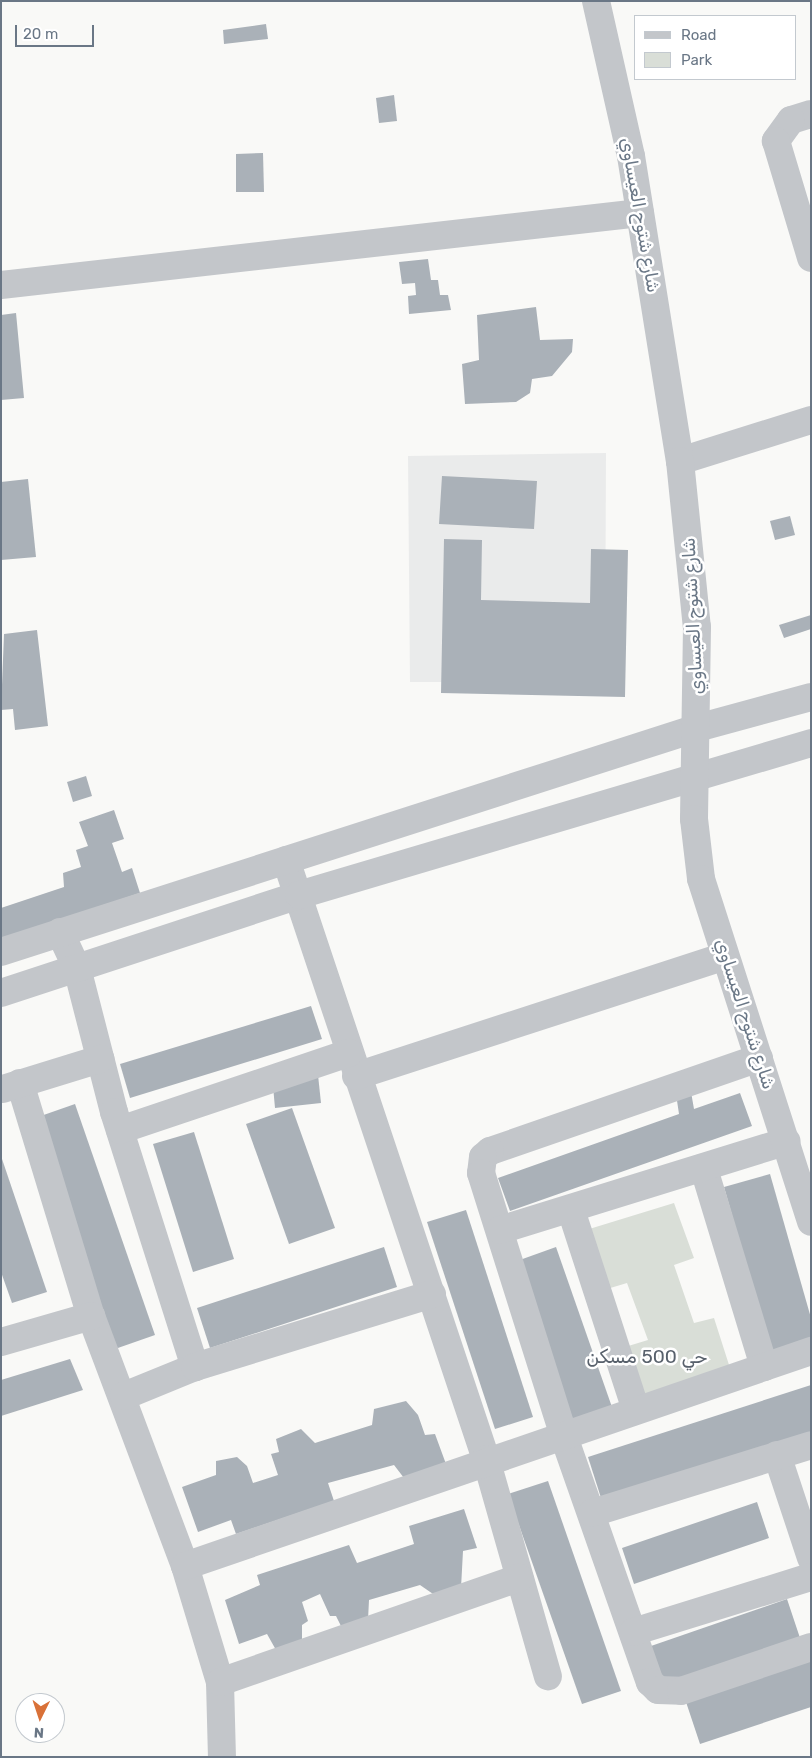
<!DOCTYPE html>
<meta charset="utf-8">
<style>
body{margin:0}
#map{position:relative;width:812px;height:1758px;overflow:hidden;background:#f9f9f7;font-family:Rubik,Cairo,sans-serif}
div>[style]{position:absolute}
.built>*{inset:0;background:#eaebeb}
.green>*{inset:0;background:#d9ded7}
.building>*{inset:0;background:#aab1b8}
.minor>*{height:28px;margin:-14px;padding:0 14px;transform-origin:14px;border-radius:14px;background:#c3c6ca}
.tertiary>*{height:28px;margin:-14px;padding:0 14px;transform-origin:14px;border-radius:14px;background:#c3c6ca}
span{translate:-50% -50%;white-space:nowrap;text-align:center;line-height:1.15;-webkit-text-stroke:5px #fff;paint-order:stroke}
.street-label{font-size:18px;color:#6a7786}
.neighbourhood-label{font-size:19px;color:#58616c}
.frame{position:absolute;inset:0;border:2px solid #6a7786;pointer-events:none}
.legend{position:absolute;left:634px;top:15px;width:162px;height:65px;box-sizing:border-box;background:#fff;border:1px solid #c3c9cf;margin:0;padding:6px 9px;list-style:none;font-size:15px;color:#6a7786}
.legend li{display:flex;align-items:center;gap:10px;height:25px}
.legend b{width:25px;border:1px solid #c3c9cf}
.north{position:absolute;left:15px;top:1693px;width:50px;height:50px;box-sizing:border-box;background:#fff;border:1px solid #c3c9cf;border-radius:50%;rotate:184deg;font-size:14px;font-weight:700;line-height:20px;text-align:center;color:#6a7786}
.north::after{content:'';display:block;margin:auto;width:18px;height:22px;background:#d97138;clip-path:polygon(50% 0,100% 100%,50% 72%,0 100%)}
.scale{position:absolute;left:15px;top:25px;width:79px;height:22px;box-sizing:border-box;border:2px solid #6a7786;border-top:0;padding-left:6px;font-size:15px;line-height:18px;white-space:nowrap;color:#6a7786;-webkit-text-stroke:4px #fff;paint-order:stroke}
</style>
<div id="map">
<div class="built">
<i style="clip-path:polygon(606px 453px,605px 682px,410px 682px,408px 456px)"></i>
</div>
<div class="green">
<i style="clip-path:polygon(674px 1203px,694px 1258px,674px 1265px,694px 1323px,714px 1318px,730px 1368px,641px 1397px,625px 1347px,648px 1340px,627px 1283px,607px 1289px,586px 1230px)"></i>
</div>
<div class="building">
<i style="clip-path:polygon(266px 24px,268px 39px,224px 44px,223px 30px)"></i>
<i style="clip-path:polygon(394px 95px,397px 121px,379px 123px,376px 98px)"></i>
<i style="clip-path:polygon(263px 153px,264px 192px,236px 192px,236px 154px)"></i>
<i style="clip-path:polygon(428px 259px,431px 280px,438px 280px,440px 295px,448px 295px,451px 310px,409px 314px,408px 296px,416px 295px,415px 283px,402px 284px,399px 262px)"></i>
<i style="clip-path:polygon(536px 307px,540px 340px,573px 339px,572px 352px,552px 376px,532px 379px,530px 393px,516px 402px,465px 404px,462px 364px,479px 360px,477px 315px)"></i>
<i style="clip-path:polygon(16px 313px,24px 398px,1px 400px,1px 315px)"></i>
<i style="clip-path:polygon(442px 476px,537px 481px,534px 529px,439px 524px)"></i>
<i style="clip-path:polygon(28px 479px,36px 557px,1px 560px,1px 482px)"></i>
<i style="clip-path:polygon(790px 516px,795px 535px,775px 540px,770px 521px)"></i>
<i style="clip-path:polygon(444px 539px,482px 540px,481px 600px,590px 603px,591px 549px,628px 550px,625px 697px,441px 693px)"></i>
<i style="clip-path:polygon(811px 615px,811px 629px,784px 638px,779px 625px)"></i>
<i style="clip-path:polygon(37px 630px,48px 726px,15px 730px,13px 709px,1px 710px,4px 634px)"></i>
<i style="clip-path:polygon(86px 776px,92px 796px,73px 802px,67px 782px)"></i>
<i style="clip-path:polygon(114px 810px,124px 839px,112px 843px,122px 872px,132px 868px,140px 893px,1px 940px,1px 908px,64px 887px,63px 873px,81px 867px,76px 850px,88px 846px,79px 822px)"></i>
<i style="clip-path:polygon(311px 1006px,322px 1039px,130px 1098px,120px 1064px)"></i>
<i style="clip-path:polygon(272px 1075px,318px 1075px,321px 1103px,275px 1108px)"></i>
<i style="clip-path:polygon(691px 1092px,694px 1109px,740px 1093px,752px 1126px,510px 1211px,498px 1178px,679px 1114px,676px 1094px)"></i>
<i style="clip-path:polygon(75px 1104px,155px 1335px,115px 1349px,35px 1118px)"></i>
<i style="clip-path:polygon(292px 1108px,335px 1228px,289px 1244px,246px 1124px)"></i>
<i style="clip-path:polygon(194px 1132px,234px 1259px,193px 1272px,153px 1144px)"></i>
<i style="clip-path:polygon(1px 1156px,47px 1292px,12px 1303px,1px 1272px)"></i>
<i style="clip-path:polygon(770px 1174px,811px 1318px,811px 1342px,771px 1353px,724px 1187px)"></i>
<i style="clip-path:polygon(466px 1210px,533px 1417px,495px 1429px,427px 1222px)"></i>
<i style="clip-path:polygon(384px 1247px,397px 1287px,210px 1348px,197px 1308px)"></i>
<i style="clip-path:polygon(556px 1247px,613px 1410px,574px 1423px,517px 1261px)"></i>
<i style="clip-path:polygon(70px 1359px,83px 1390px,1px 1416px,1px 1380px)"></i>
<i style="clip-path:polygon(811px 1385px,811px 1433px,602px 1501px,588px 1457px)"></i>
<i style="clip-path:polygon(406px 1401px,418px 1415px,425px 1435px,435px 1434px,446px 1464px,404px 1478px,394px 1465px,328px 1483px,334px 1501px,236px 1534px,231px 1520px,198px 1532px,182px 1487px,216px 1475px,216px 1461px,237px 1457px,247px 1466px,253px 1483px,278px 1475px,271px 1454px,279px 1452px,276px 1439px,301px 1429px,315px 1443px,372px 1425px,374px 1409px)"></i>
<i style="clip-path:polygon(548px 1481px,621px 1691px,582px 1704px,508px 1494px)"></i>
<i style="clip-path:polygon(757px 1502px,769px 1538px,634px 1584px,622px 1548px)"></i>
<i style="clip-path:polygon(464px 1509px,477px 1548px,463px 1551px,461px 1588px,436px 1596px,420px 1585px,369px 1600px,368px 1620px,343px 1630px,336px 1616px,330px 1616px,320px 1594px,302px 1602px,308px 1621px,302px 1625px,302px 1640px,276px 1650px,267px 1634px,239px 1644px,225px 1600px,260px 1585px,257px 1575px,349px 1545px,357px 1563px,414px 1544px,409px 1526px)"></i>
<i style="clip-path:polygon(787px 1599px,800px 1638px,665px 1685px,651px 1646px)"></i>
<i style="clip-path:polygon(811px 1661px,811px 1707px,700px 1744px,686px 1702px)"></i>
</div>
<div class="minor">
<i style="left:811px;top:114px;width:21px;rotate:163deg"></i>
<i style="left:791px;top:120px;width:26px;rotate:126deg"></i>
<i style="left:776px;top:141px;width:122px;rotate:73.3deg"></i>
<i style="left:1px;top:285px;width:643px;rotate:-6.43deg"></i>
<i style="left:680px;top:461px;width:137px;rotate:-17.4deg"></i>
<i style="left:286px;top:860px;width:632px;rotate:71.54deg"></i>
<i style="left:486px;top:1459px;width:226px;rotate:74.1deg"></i>
<i style="left:60px;top:932px;width:40px;rotate:65deg"></i>
<i style="left:77px;top:968px;width:149px;rotate:75.6deg"></i>
<i style="left:114px;top:1112px;width:268px;rotate:72.4deg"></i>
<i style="left:1px;top:952px;width:731px;rotate:-17.84deg"></i>
<i style="left:697px;top:728px;width:118px;rotate:-15.2deg"></i>
<i style="left:1px;top:993px;width:314px;rotate:-18.2deg"></i>
<i style="left:299px;top:895px;width:534px;rotate:-16.53deg"></i>
<i style="left:759px;top:1058px;width:285px;rotate:160.9deg"></i>
<i style="left:490px;top:1151px;width:9px;rotate:139deg"></i>
<i style="left:483px;top:1157px;width:16px;rotate:97deg"></i>
<i style="left:481px;top:1173px;width:277px;rotate:72.5deg"></i>
<i style="left:564px;top:1437px;width:260px;rotate:70.7deg"></i>
<i style="left:650px;top:1682px;width:11px;rotate:45deg"></i>
<i style="left:658px;top:1690px;width:23px;rotate:2deg"></i>
<i style="left:681px;top:1691px;width:137px;rotate:-18.7deg"></i>
<i style="left:356px;top:1076px;width:388px;rotate:-18deg"></i>
<i style="left:20px;top:1083px;width:244px;rotate:73.1deg"></i>
<i style="left:91px;top:1316px;width:267px;rotate:69.4deg"></i>
<i style="left:185px;top:1566px;width:121px;rotate:73.2deg"></i>
<i style="left:220px;top:1682px;width:75px;rotate:88.5deg"></i>
<i style="left:3px;top:1089px;width:102px;rotate:-17.2deg"></i>
<i style="left:120px;top:1130px;width:242px;rotate:-18.6deg"></i>
<i style="left:704px;top:1169px;width:207px;rotate:73.1deg"></i>
<i style="left:571px;top:1210px;width:210px;rotate:72deg"></i>
<i style="left:500px;top:1230px;width:300px;rotate:-17.2deg"></i>
<i style="left:1px;top:1342px;width:94px;rotate:-16.1deg"></i>
<i style="left:124px;top:1396px;width:77px;rotate:-22.2deg"></i>
<i style="left:195px;top:1367px;width:248px;rotate:-17.1deg"></i>
<i style="left:777px;top:1455px;width:108px;rotate:71.7deg"></i>
<i style="left:592px;top:1513px;width:229px;rotate:-17.2deg"></i>
<i style="left:185px;top:1566px;width:662px;rotate:-18.96deg"></i>
<i style="left:633px;top:1632px;width:186px;rotate:-17.2deg"></i>
<i style="left:220px;top:1682px;width:317px;rotate:-19.2deg"></i>
</div>
<div class="tertiary">
<i style="left:596px;top:1px;width:159px;rotate:77.3deg"></i>
<i style="left:631px;top:156px;width:309px;rotate:80.9deg"></i>
<i style="left:680px;top:461px;width:167px;rotate:84.2deg"></i>
<i style="left:697px;top:627px;width:192px;rotate:90.9deg"></i>
<i style="left:694px;top:819px;width:60px;rotate:83.3deg"></i>
<i style="left:701px;top:879px;width:360px;rotate:72.2deg"></i>
</div>
<div class="street-label">
<span style="left:640px;top:215px;rotate:80deg">شارع شتوح العيساوي</span>
<span style="left:693px;top:616px;rotate:-93deg">شارع شتوح العيساوي</span>
<span style="left:745px;top:1014px;rotate:72deg">شارع شتوح العيساوي</span>
</div>
<div class="neighbourhood-label">
<span style="left:647px;top:1357px">حي 500 مسكن</span>
</div>
<div class="frame"></div>
<ul class="legend">
<li><b style="height:6px;background:#c3c6ca"></b>Road</li>
<li><b style="height:14px;background:#d9ded7"></b>Park</li>
</ul>
<div class="north">N</div>
<div class="scale">20 m</div>
</div>
